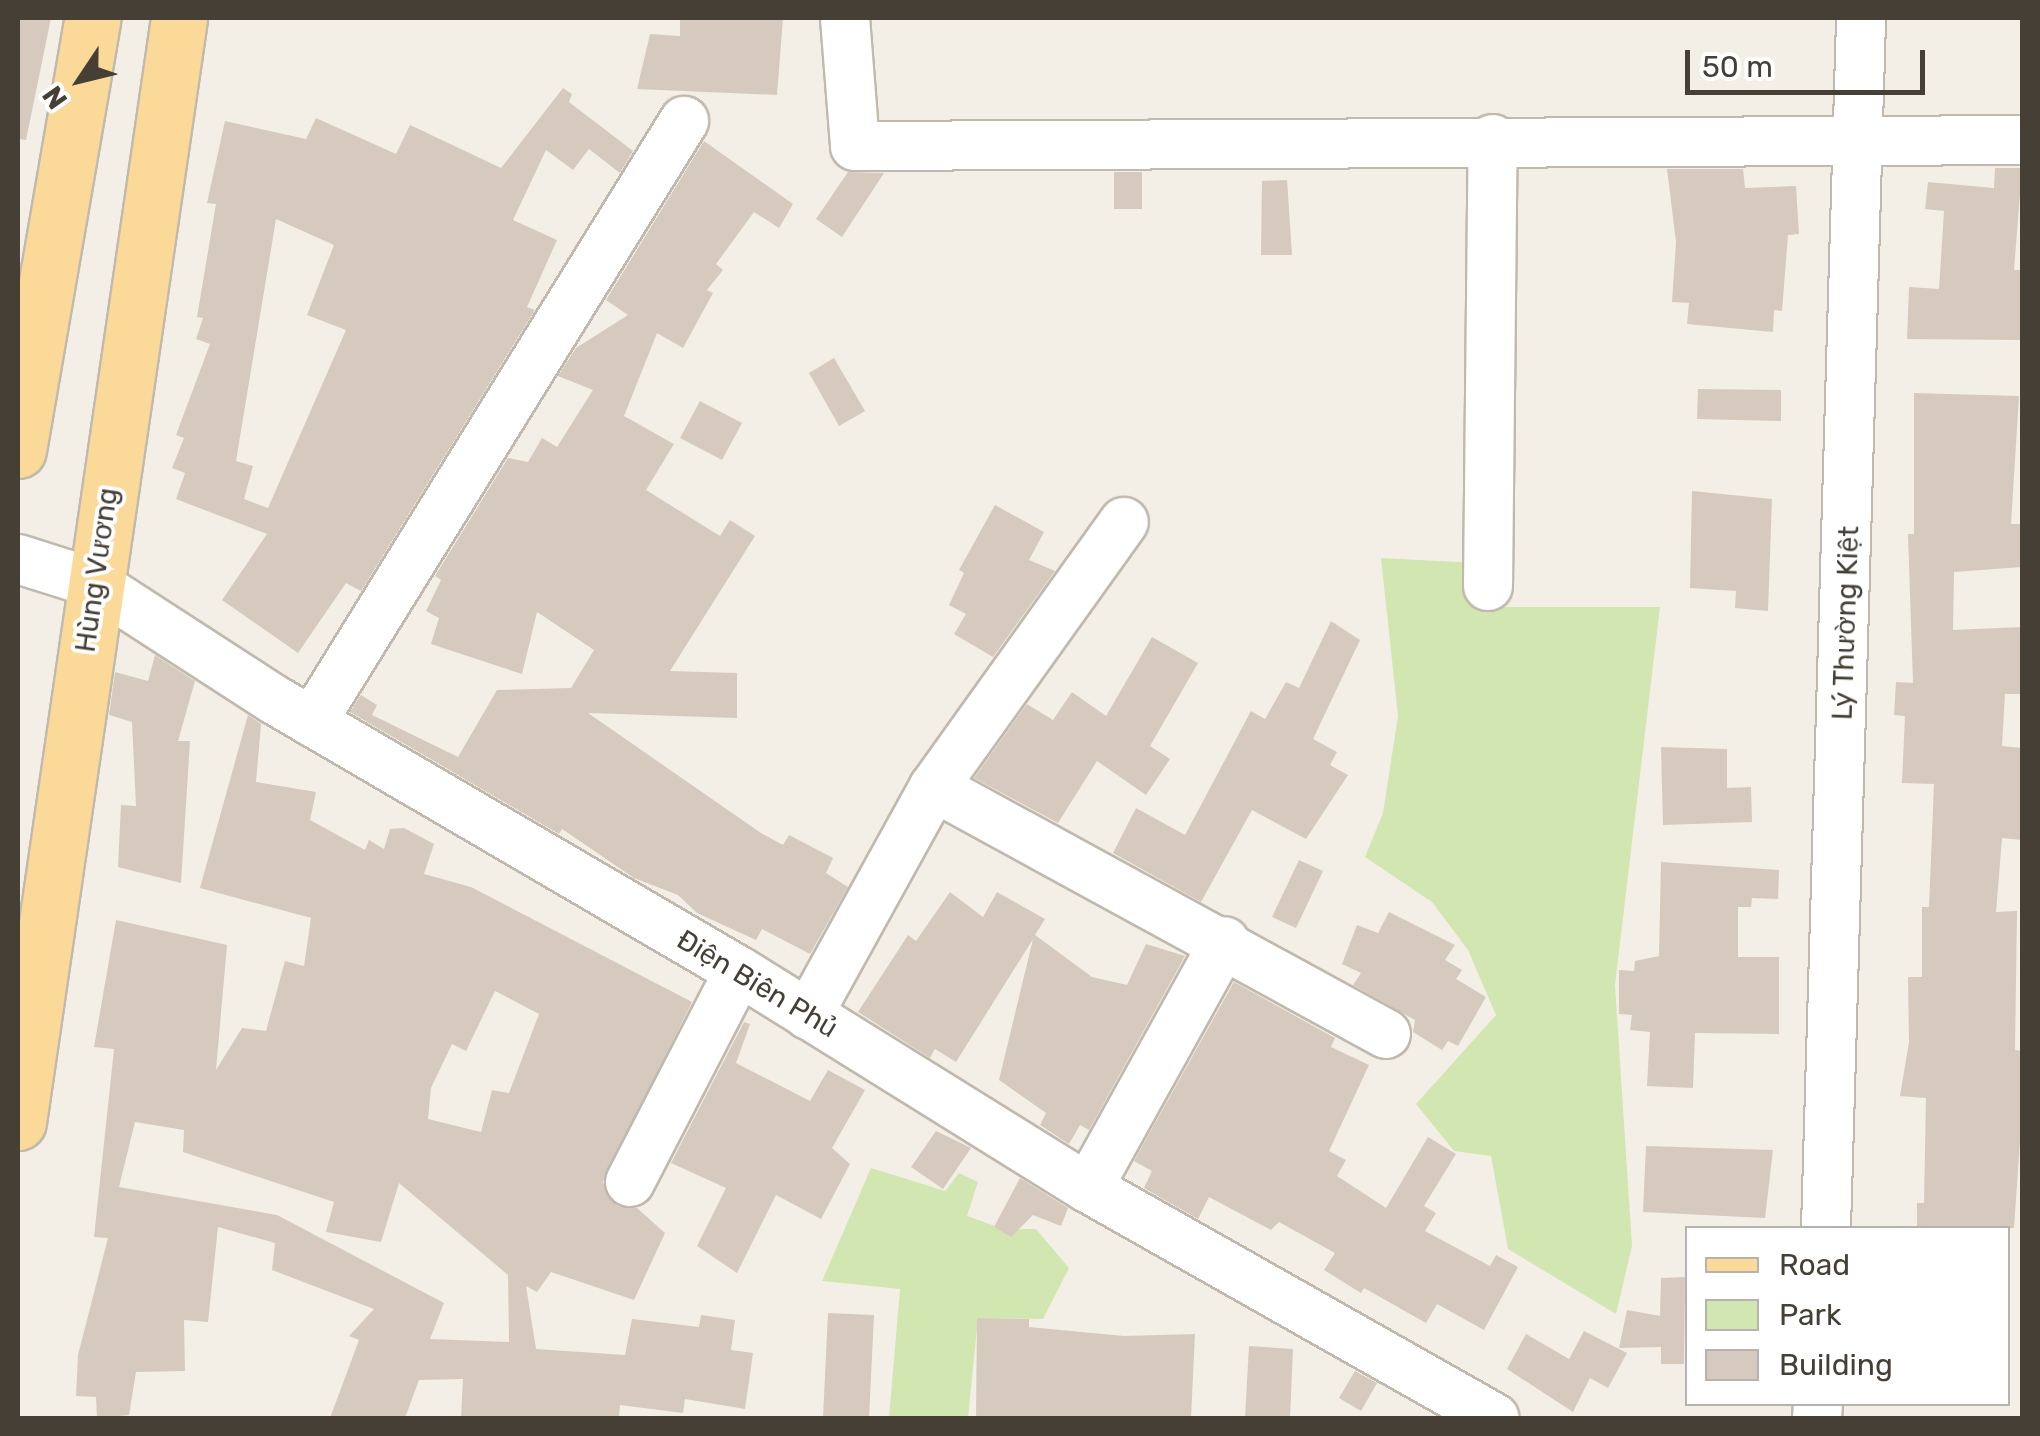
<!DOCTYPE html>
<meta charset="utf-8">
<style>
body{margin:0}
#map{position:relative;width:2040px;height:1436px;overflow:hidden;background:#f3efe7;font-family:Rubik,sans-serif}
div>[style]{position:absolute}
.green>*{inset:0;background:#d2e6b1}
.building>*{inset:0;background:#d5cabd}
.roads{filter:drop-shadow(2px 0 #c1b9ad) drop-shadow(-2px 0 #c1b9ad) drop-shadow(0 2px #c1b9ad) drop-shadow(0 -2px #c1b9ad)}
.minor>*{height:48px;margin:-24px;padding:0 24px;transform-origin:24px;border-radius:24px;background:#fff}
.major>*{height:55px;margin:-27.5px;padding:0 27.5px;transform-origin:27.5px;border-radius:27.5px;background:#fbd998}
span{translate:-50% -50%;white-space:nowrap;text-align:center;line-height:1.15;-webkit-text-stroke:8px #fff;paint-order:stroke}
.street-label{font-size:28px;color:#463f36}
.frame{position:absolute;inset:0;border:20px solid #463f36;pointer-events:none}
.legend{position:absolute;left:1685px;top:1226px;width:325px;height:180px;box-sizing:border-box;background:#fff;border:2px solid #b5b2af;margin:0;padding:12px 18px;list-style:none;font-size:30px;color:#463f36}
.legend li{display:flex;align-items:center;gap:20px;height:50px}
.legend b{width:50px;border:2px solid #b5b2af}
.north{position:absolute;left:30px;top:30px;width:100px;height:100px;-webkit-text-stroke:8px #fff;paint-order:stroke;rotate:235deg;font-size:28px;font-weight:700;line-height:40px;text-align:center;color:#463f36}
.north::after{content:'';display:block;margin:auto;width:35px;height:45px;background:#463f36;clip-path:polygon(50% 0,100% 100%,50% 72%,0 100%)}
.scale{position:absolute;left:1685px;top:50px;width:240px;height:45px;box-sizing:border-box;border:5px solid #463f36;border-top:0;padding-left:12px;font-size:30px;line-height:35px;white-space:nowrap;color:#463f36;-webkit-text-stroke:8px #fff;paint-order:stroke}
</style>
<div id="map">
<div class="green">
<i style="clip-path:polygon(1381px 558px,1476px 563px,1485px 607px,1660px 607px,1615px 985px,1632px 1246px,1616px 1314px,1508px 1249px,1491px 1156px,1454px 1151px,1416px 1104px,1496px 1015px,1468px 950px,1432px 902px,1365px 857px,1383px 813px,1398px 716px)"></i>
<i style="clip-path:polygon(871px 1168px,945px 1191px,959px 1173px,978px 1182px,967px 1216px,1003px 1229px,1036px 1229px,1069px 1268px,1043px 1319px,978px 1318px,968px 1418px,889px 1418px,900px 1289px,822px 1281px)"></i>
</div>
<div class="building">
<i style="clip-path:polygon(18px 18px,51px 18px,26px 140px,18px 139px)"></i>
<i style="clip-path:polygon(680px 18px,783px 18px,777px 95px,637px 89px,650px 34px,680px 36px)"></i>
<i style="clip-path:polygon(evenodd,563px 88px,572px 94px,569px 102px,633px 151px,620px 173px,589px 149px,573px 170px,546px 150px,513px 220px,557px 240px,527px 307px,535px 310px,361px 591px,346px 583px,298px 653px,222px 600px,267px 534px,176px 499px,185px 473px,172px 468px,184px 438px,176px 435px,210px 344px,196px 339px,203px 318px,197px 317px,216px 204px,207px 203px,225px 121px,306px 139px,316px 118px,396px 154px,410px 125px,501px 168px,563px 88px,276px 219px,334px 245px,307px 315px,346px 330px,268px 508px,244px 499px,253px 466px,236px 461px,276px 219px)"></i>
<i style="clip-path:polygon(704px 141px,793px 204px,779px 228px,754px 212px,716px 264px,723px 270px,707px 290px,713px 293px,683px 348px,657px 333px,624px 416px,674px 444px,646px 490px,720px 536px,730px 520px,755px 536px,670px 671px,737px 673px,737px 718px,588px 713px,761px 833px,783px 845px,789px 835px,833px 858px,826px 873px,848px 887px,810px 954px,762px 929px,756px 940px,697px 913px,678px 895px,634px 878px,562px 829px,559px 834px,350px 712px,361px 695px,377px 705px,372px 715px,458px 757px,497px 690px,571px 688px,594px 650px,537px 612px,522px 674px,431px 644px,439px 618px,426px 611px,441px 580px,435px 576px,508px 458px,528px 462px,542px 438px,557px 447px,593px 390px,558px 376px,576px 348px,628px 315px,606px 300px)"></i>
<i style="clip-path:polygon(2022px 168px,2014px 270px,2022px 270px,2022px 340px,1907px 339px,1909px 287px,1939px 289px,1944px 211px,1925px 209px,1928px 182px,1994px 188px,1995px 168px)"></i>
<i style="clip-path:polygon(1667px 169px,1743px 169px,1745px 188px,1796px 186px,1799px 234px,1788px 235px,1782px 311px,1774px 310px,1773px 332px,1687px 324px,1689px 303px,1672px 302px,1676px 242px)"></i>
<i style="clip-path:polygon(848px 172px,884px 173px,842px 237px,816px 219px)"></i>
<i style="clip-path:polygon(1114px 172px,1142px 172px,1142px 209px,1114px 209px)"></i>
<i style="clip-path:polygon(1287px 180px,1292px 255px,1261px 255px,1262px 181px)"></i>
<i style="clip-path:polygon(834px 358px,865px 411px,839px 426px,809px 373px)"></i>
<i style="clip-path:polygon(1698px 389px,1781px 390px,1781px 421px,1697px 419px)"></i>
<i style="clip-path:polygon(1914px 393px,2019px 396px,2011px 524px,2022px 524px,2022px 567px,1954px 572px,1953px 630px,2022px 627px,2022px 694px,2005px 694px,2002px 746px,2022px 748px,2022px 840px,2002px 838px,1996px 912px,2017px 911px,2015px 1050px,2021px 1051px,2022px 1112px,2014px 1228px,1917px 1228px,1917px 1203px,1924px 1203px,1926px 1098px,1900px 1096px,1909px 1042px,1908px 977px,1922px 977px,1922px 907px,1929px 907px,1934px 784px,1902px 783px,1905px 716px,1894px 715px,1896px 682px,1913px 683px,1908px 534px,1914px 534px)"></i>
<i style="clip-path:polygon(700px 401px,742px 423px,722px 460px,680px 438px)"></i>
<i style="clip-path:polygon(1692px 491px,1772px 499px,1768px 611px,1735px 608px,1736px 591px,1690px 588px)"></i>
<i style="clip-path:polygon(995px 505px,1044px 532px,1029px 560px,1055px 571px,993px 657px,954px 634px,966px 614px,949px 605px,964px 573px,959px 570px)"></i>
<i style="clip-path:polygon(1331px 621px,1360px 640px,1313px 739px,1337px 752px,1330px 765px,1348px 775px,1306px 839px,1252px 810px,1201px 902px,1113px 853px,1136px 808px,1185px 835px,1251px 711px,1265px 719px,1286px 682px,1299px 688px)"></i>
<i style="clip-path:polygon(1152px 637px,1198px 663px,1150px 746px,1170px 759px,1146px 795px,1097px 761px,1058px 823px,974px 778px,1027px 704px,1053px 720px,1072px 692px,1106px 716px)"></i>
<i style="clip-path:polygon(155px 655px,195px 681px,178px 741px,190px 741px,181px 883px,118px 867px,121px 805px,136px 806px,132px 722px,109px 715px,115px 672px,148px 681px)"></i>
<i style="clip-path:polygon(evenodd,248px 715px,261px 724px,256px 782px,316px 792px,310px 820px,365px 850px,369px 840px,384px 849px,390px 829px,404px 828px,434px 844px,424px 874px,471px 887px,692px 1002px,603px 1182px,617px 1206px,637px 1208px,665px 1233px,634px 1300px,551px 1272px,537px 1292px,526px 1286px,536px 1349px,625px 1355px,632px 1319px,699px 1327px,701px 1315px,735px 1320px,731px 1350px,753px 1353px,745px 1409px,685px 1399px,683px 1413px,620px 1405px,619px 1418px,461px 1418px,463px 1379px,419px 1380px,405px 1418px,330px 1418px,359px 1340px,349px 1336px,374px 1309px,272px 1270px,275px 1243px,218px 1227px,208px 1322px,184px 1320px,185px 1371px,136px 1372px,129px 1415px,97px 1418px,96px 1397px,76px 1396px,78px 1355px,108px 1238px,94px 1237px,114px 1049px,94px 1047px,116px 920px,227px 945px,216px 1070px,242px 1028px,266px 1031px,285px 961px,304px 966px,311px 918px,200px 888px,248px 715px,495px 991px,539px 1014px,509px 1093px,492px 1090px,481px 1132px,428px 1119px,431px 1088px,452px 1044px,466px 1051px,495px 991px,248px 715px,135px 1122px,184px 1130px,183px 1152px,334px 1202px,326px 1232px,381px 1242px,399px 1183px,508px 1275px,509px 1342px,430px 1339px,444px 1303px,277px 1215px,119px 1187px,135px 1122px)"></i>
<i style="clip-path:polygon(1661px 747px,1727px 749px,1727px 788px,1751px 787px,1752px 822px,1663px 825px)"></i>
<i style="clip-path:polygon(1299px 860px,1323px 871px,1296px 928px,1272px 917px)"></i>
<i style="clip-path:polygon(1661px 862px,1779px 870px,1778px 899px,1752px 898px,1751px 907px,1738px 907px,1738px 957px,1779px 957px,1779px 1034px,1695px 1033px,1693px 1088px,1647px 1086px,1650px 1032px,1630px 1030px,1632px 1015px,1619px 1014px,1619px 970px,1634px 971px,1635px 961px,1659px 956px)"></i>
<i style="clip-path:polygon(950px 892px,983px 917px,997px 892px,1045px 919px,1035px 935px,1092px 977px,1127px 985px,1146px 944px,1185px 956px,1089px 1130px,1080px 1125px,1069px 1144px,1040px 1125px,1046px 1113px,999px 1080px,1033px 939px,956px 1062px,935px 1049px,930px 1058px,858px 1012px,908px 935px,916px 941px)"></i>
<i style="clip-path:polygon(1389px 912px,1455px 945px,1445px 960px,1462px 970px,1456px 979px,1486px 997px,1458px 1046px,1448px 1041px,1442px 1050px,1413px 1032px,1415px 1020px,1353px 985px,1361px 973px,1342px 964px,1357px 925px,1378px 933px)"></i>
<i style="clip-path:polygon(1234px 982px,1335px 1038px,1331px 1047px,1369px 1065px,1329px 1151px,1346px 1160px,1337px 1176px,1386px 1208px,1428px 1137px,1456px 1154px,1424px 1206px,1436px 1213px,1425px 1231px,1490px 1266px,1496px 1255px,1518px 1267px,1484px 1330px,1437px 1304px,1426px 1323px,1364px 1288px,1361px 1293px,1324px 1270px,1335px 1253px,1279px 1222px,1271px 1230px,1209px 1197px,1198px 1219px,1144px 1188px,1152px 1171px,1134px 1161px)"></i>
<i style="clip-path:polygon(744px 1022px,750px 1024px,736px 1063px,810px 1101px,828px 1070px,865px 1090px,832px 1148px,850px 1164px,821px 1219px,776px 1195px,737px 1273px,697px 1246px,726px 1188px,671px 1163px)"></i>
<i style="clip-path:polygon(936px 1131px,971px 1148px,943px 1189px,911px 1167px)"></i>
<i style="clip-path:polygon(1646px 1146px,1773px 1150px,1765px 1218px,1643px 1212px)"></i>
<i style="clip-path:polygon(1020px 1178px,1068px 1208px,1061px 1226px,1033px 1215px,1011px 1237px,994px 1227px)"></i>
<i style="clip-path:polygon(1685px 1277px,1684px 1364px,1661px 1364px,1661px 1347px,1619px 1348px,1627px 1310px,1660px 1316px,1661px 1278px)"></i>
<i style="clip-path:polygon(828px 1313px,874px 1315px,869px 1418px,823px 1418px)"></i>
<i style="clip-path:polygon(977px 1318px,1029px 1319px,1029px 1327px,1124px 1336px,1195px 1334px,1191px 1418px,976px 1418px)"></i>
<i style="clip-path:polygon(1584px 1331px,1627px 1353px,1608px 1388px,1590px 1378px,1573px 1412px,1507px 1369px,1526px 1334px,1569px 1359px)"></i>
<i style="clip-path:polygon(1249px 1346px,1293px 1349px,1290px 1418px,1245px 1418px)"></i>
<i style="clip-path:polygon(1355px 1371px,1377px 1383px,1361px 1411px,1339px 1398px)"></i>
</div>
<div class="roads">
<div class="minor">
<i style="left:845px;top:18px;width:128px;rotate:85.5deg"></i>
<i style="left:855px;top:146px;width:1167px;rotate:-0.29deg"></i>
<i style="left:18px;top:559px;width:80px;rotate:17.5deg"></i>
<i style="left:94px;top:583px;width:216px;rotate:32.9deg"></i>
<i style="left:275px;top:700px;width:537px;rotate:30.29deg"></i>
<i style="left:739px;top:971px;width:411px;rotate:31.9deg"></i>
<i style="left:1088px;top:1188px;width:467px;rotate:29.5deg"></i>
<i style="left:1488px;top:586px;width:447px;rotate:-89.4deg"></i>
<i style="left:312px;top:722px;width:707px;rotate:-58.24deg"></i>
<i style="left:934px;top:787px;width:515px;rotate:28.65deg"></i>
<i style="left:808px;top:1015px;width:260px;rotate:-61.1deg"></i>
<i style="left:934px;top:787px;width:326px;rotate:-54.4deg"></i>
<i style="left:630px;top:1182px;width:237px;rotate:-62.7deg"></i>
<i style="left:1088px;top:1188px;width:282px;rotate:-61deg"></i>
<i style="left:1826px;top:1228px;width:1211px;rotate:-88.34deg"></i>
<i style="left:1817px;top:1418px;width:14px;rotate:-86deg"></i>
</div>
<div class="major">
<i style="left:18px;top:450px;width:438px;rotate:-80.2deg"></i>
<i style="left:18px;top:1122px;width:1116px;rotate:-81.7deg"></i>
</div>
</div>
<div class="street-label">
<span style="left:97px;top:570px;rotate:-82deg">Hùng Vương</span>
<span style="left:1846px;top:623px;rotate:-88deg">Lý Thường Kiệt</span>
<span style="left:757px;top:984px;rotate:31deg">Điện Biên Phủ</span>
</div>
<div class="frame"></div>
<ul class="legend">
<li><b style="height:12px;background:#fbd998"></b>Road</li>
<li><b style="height:28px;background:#d2e6b1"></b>Park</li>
<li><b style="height:28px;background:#d5cabd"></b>Building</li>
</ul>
<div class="north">N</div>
<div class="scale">50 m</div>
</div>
